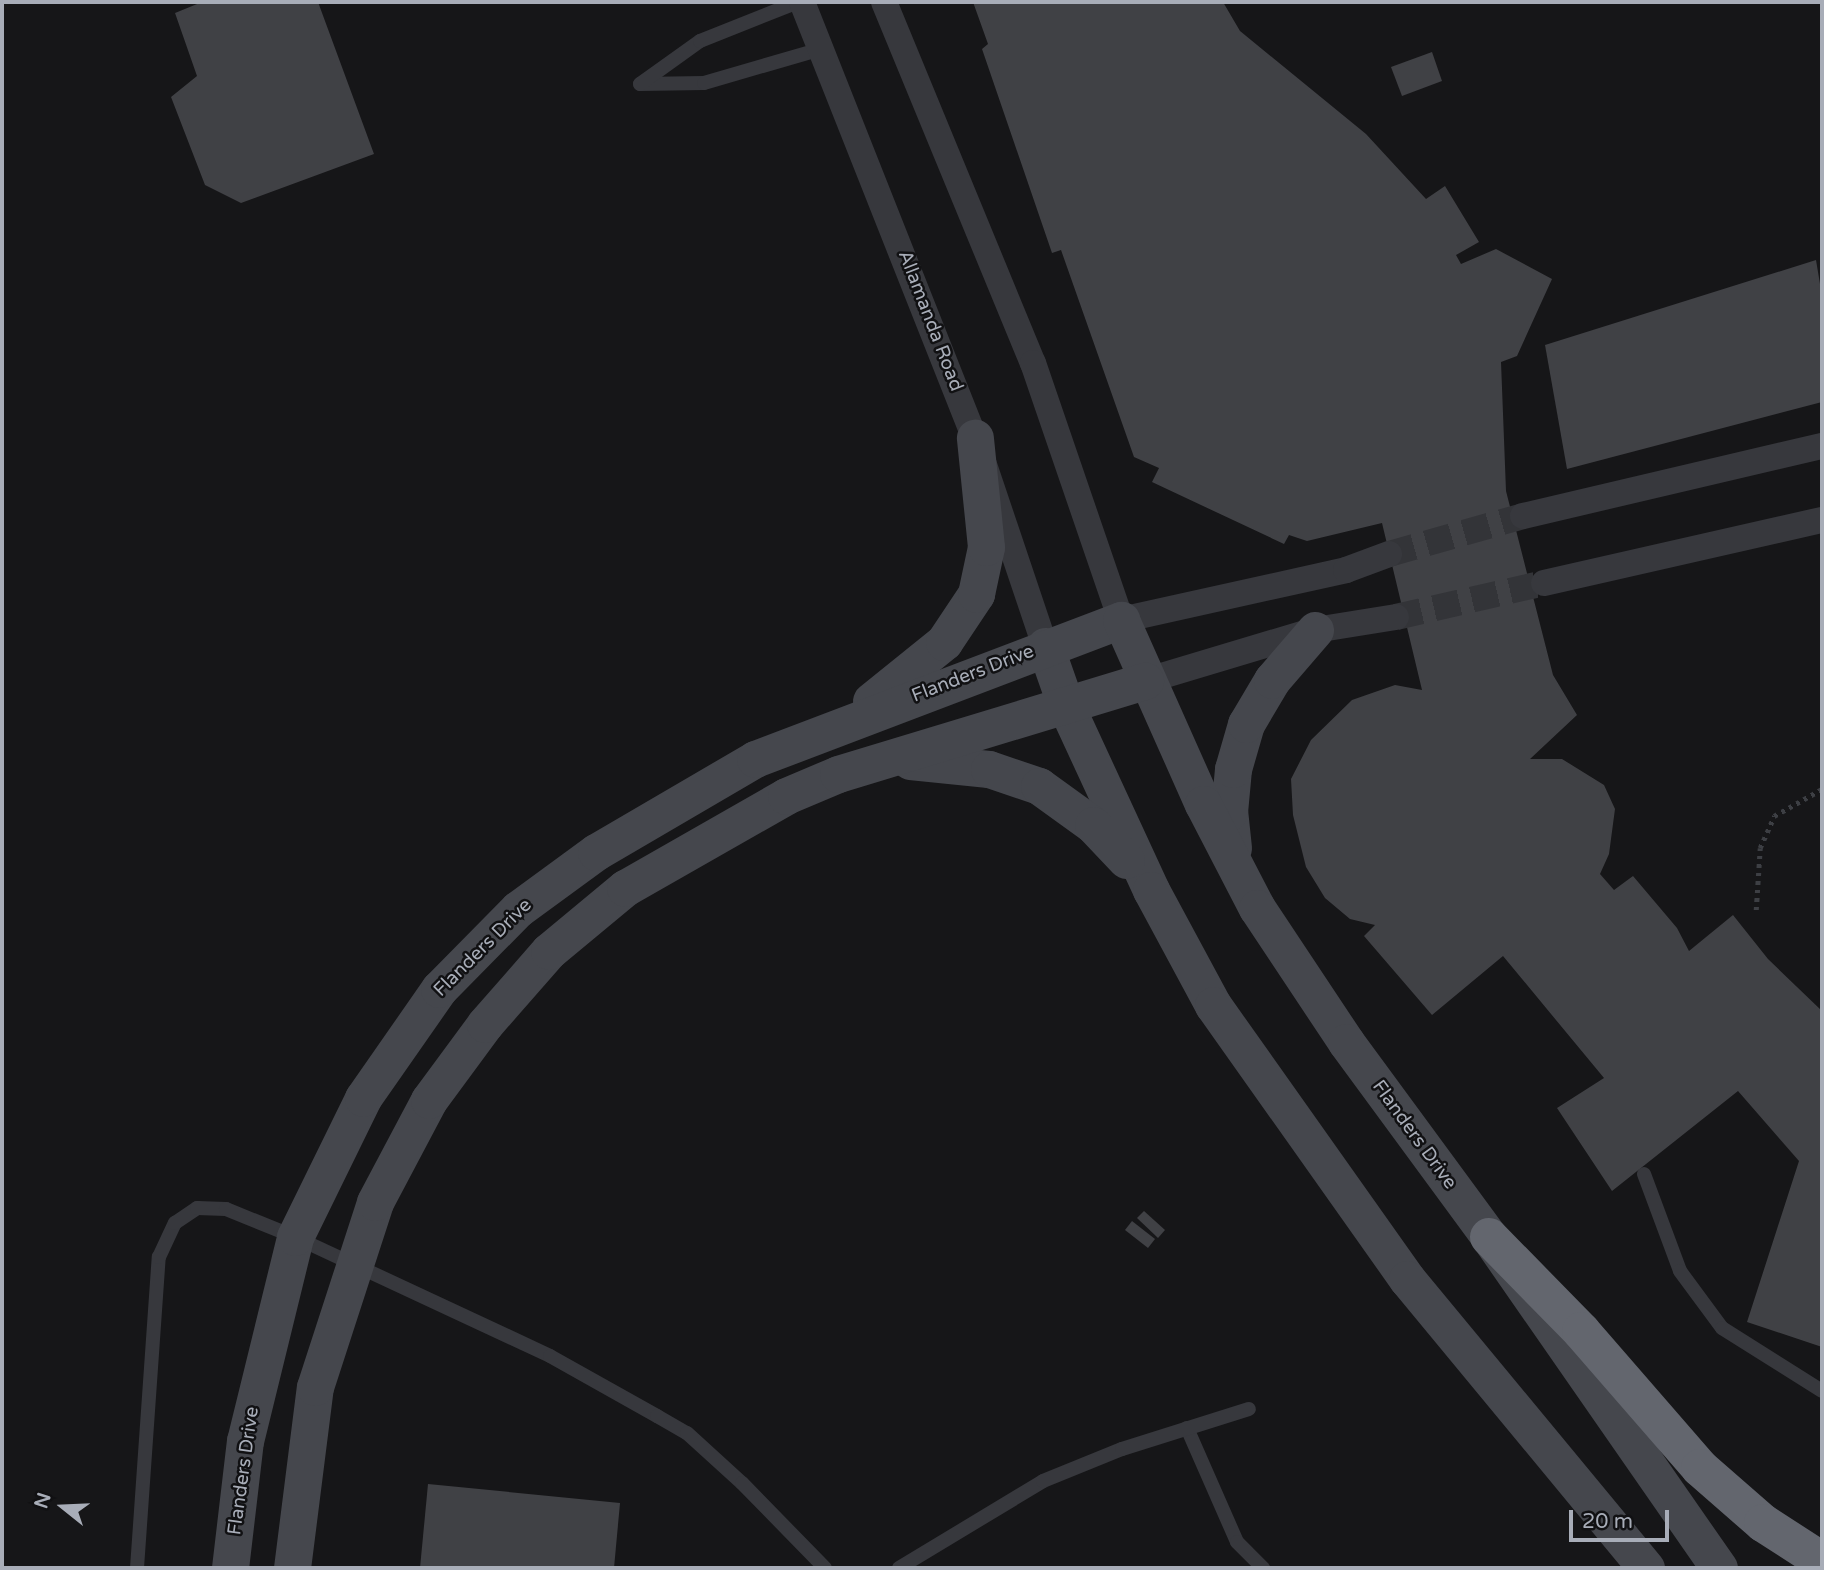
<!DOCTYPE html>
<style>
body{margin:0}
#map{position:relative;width:1824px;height:1570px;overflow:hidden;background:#161618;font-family:"Varela Round",sans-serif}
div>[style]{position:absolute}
.building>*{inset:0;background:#404145}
.street-tunnel>*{height:26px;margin-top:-13px;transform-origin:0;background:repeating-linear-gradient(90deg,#333438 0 26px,transparent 0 39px)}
.path>*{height:4.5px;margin-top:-2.25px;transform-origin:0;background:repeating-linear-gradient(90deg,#3d3f44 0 3.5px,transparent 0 8.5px)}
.lane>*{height:14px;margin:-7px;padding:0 7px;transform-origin:7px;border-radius:7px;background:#37383d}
.street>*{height:26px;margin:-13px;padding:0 13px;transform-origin:13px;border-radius:13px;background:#37383d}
.secondary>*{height:37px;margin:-18.5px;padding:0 18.5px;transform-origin:18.5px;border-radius:18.5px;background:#45474d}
.highway>*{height:38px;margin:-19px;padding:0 19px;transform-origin:19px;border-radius:19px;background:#63666e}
span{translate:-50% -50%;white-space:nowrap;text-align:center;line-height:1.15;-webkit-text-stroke:5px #111113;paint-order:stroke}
.street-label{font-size:19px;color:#a8adb8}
.frame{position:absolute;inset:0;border:4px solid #a8adb8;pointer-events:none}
.north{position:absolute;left:28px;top:1472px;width:70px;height:70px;-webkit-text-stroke:5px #111113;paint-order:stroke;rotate:288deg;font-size:19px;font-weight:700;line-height:28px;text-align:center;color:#a8adb8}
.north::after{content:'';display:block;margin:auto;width:24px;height:32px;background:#a8adb8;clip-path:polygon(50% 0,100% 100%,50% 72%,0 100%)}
.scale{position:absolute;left:1569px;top:1510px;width:100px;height:32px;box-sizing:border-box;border:4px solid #a8adb8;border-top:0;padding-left:9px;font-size:21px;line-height:24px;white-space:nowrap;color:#a8adb8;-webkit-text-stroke:5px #111113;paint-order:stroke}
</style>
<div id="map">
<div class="building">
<i style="clip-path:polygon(202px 2px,318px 2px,374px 154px,241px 203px,205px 185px,171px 97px,197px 76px,175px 13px)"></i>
<i style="clip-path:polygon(973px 2px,1223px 2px,1240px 31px,1366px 134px,1426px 199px,1445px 186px,1479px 242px,1456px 255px,1461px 264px,1496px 249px,1552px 279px,1517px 356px,1501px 362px,1506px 491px,1553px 675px,1577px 715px,1530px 759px,1562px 759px,1604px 785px,1615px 809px,1609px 854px,1600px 874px,1614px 890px,1633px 876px,1677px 928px,1689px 951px,1733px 915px,1768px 959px,1822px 1011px,1822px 1347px,1747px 1322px,1799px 1161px,1738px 1091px,1612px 1191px,1557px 1108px,1604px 1078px,1503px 956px,1432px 1015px,1364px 936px,1375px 925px,1350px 919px,1325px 898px,1306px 867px,1293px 815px,1291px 779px,1311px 740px,1352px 700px,1395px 685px,1422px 690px,1382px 523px,1307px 541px,1289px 535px,1284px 544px,1152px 482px,1159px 468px,1134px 457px,1061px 250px,1052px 253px,982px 49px,988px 44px)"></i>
<i style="clip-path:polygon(1432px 52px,1442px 81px,1402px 96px,1391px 67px)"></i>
<i style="clip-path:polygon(1816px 260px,1822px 296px,1822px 402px,1567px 469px,1545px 345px)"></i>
<i style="clip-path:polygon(1144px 1211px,1165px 1230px,1158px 1238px,1137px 1218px)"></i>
<i style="clip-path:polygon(1132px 1221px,1155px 1239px,1148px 1248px,1125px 1230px)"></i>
<i style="clip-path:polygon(428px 1484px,620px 1503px,614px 1568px,420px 1568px)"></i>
</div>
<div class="street-tunnel">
<i style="left:1389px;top:554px;width:139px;rotate:-15.8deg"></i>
<i style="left:1396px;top:617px;width:152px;rotate:-12.9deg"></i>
</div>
<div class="path">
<i style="left:1756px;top:910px;width:62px;rotate:-86.3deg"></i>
<i style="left:1760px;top:848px;width:35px;rotate:-66deg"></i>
<i style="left:1774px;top:816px;width:55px;rotate:-29.4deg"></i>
</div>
<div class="lane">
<i style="left:640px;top:84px;width:64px;rotate:-0.9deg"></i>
<i style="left:704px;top:83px;width:122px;rotate:-16.2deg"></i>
<i style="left:640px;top:84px;width:74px;rotate:-35.6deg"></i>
<i style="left:700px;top:41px;width:105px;rotate:-21.7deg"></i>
<i style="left:1644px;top:1174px;width:103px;rotate:69.6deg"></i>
<i style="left:1680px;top:1271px;width:71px;rotate:53.6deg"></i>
<i style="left:1722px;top:1328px;width:118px;rotate:32.2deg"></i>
<i style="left:1187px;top:1428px;width:124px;rotate:66.3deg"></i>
<i style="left:1237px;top:1542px;width:37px;rotate:45deg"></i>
<i style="left:137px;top:1568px;width:312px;rotate:-86deg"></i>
<i style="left:159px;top:1257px;width:38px;rotate:-65deg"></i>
<i style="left:175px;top:1223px;width:27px;rotate:-34deg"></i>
<i style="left:197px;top:1208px;width:29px;rotate:2deg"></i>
<i style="left:226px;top:1209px;width:74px;rotate:22.1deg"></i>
<i style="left:295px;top:1237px;width:281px;rotate:25deg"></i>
<i style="left:550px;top:1356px;width:123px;rotate:29.3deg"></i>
<i style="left:657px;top:1416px;width:34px;rotate:30deg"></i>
<i style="left:687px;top:1433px;width:74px;rotate:42.3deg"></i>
<i style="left:742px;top:1483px;width:119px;rotate:45.7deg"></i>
<i style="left:899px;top:1568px;width:168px;rotate:-31.1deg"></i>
<i style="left:1043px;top:1481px;width:85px;rotate:-22.1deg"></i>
<i style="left:1122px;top:1449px;width:133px;rotate:-17.5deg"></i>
</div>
<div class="street">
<i style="left:802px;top:2px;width:469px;rotate:68.4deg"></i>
<i style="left:975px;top:438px;width:219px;rotate:71.4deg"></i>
<i style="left:884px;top:2px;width:391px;rotate:67.6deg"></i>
<i style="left:1033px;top:363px;width:272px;rotate:71.1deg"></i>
<i style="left:1121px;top:620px;width:230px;rotate:-12.5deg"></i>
<i style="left:1346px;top:570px;width:46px;rotate:-20.4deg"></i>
<i style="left:1523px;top:516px;width:307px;rotate:-13.2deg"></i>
<i style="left:1544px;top:583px;width:285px;rotate:-12.8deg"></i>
<i style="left:1145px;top:681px;width:177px;rotate:-16.7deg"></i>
<i style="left:1315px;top:630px;width:82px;rotate:-9.1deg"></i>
</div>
<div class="secondary">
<i style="left:1045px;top:646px;width:64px;rotate:70.7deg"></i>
<i style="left:1066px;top:706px;width:203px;rotate:65.2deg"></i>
<i style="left:1151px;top:890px;width:131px;rotate:61.7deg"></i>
<i style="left:1213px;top:1005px;width:336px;rotate:54.7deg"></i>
<i style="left:1407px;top:1279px;width:375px;rotate:50.4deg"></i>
<i style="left:871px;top:701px;width:94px;rotate:-38.9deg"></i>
<i style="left:944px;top:642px;width:58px;rotate:-56.3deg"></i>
<i style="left:976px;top:594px;width:48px;rotate:-78deg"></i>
<i style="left:986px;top:547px;width:110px;rotate:-95.8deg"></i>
<i style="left:910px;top:761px;width:79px;rotate:5.8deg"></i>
<i style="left:989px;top:769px;width:53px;rotate:18.8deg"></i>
<i style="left:1039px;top:786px;width:67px;rotate:35.8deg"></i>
<i style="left:1093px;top:825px;width:48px;rotate:46.7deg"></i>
<i style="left:1233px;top:848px;width:36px;rotate:-96deg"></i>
<i style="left:1229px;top:812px;width:43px;rotate:-84.7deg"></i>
<i style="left:1233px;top:769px;width:47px;rotate:-73.9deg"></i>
<i style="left:1246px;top:724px;width:51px;rotate:-59.4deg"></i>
<i style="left:1272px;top:680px;width:66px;rotate:-49.3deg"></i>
<i style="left:230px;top:1568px;width:128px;rotate:-83.3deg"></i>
<i style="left:245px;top:1441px;width:210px;rotate:-76.2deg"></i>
<i style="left:295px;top:1237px;width:155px;rotate:-63.9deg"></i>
<i style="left:363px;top:1098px;width:133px;rotate:-55.1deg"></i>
<i style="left:439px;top:989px;width:112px;rotate:-45.4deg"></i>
<i style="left:518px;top:909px;width:97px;rotate:-36.2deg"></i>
<i style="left:596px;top:852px;width:184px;rotate:-30.3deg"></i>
<i style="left:755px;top:759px;width:392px;rotate:-20.8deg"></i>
<i style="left:1121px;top:620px;width:201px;rotate:66deg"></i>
<i style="left:1203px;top:804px;width:117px;rotate:62.6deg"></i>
<i style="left:1257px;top:908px;width:161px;rotate:56.4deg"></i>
<i style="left:1346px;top:1042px;width:242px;rotate:53.7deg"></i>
<i style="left:1489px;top:1237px;width:403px;rotate:55.2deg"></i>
<i style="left:292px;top:1568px;width:182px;rotate:-82.8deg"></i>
<i style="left:315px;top:1387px;width:194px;rotate:-72deg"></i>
<i style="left:375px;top:1202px;width:115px;rotate:-62.1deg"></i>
<i style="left:429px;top:1100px;width:94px;rotate:-53.6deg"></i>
<i style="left:485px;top:1024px;width:97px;rotate:-48.8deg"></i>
<i style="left:549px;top:951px;width:99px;rotate:-39.7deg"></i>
<i style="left:625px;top:888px;width:185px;rotate:-29.7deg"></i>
<i style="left:786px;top:796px;width:56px;rotate:-22.9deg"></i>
<i style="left:838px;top:774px;width:321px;rotate:-16.9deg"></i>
</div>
<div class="highway">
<i style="left:1489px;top:1237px;width:132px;rotate:45.6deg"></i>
<i style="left:1581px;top:1331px;width:181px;rotate:49deg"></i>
<i style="left:1700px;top:1468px;width:84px;rotate:41.1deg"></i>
<i style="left:1763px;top:1523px;width:70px;rotate:32.8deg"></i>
</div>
<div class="street-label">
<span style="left:930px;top:321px;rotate:69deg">Allamanda Road</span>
<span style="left:973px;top:674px;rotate:-21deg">Flanders Drive</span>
<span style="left:483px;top:948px;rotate:-45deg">Flanders Drive</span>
<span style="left:1414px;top:1135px;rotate:54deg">Flanders Drive</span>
<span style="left:244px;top:1471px;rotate:-82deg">Flanders Drive</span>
</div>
<div class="frame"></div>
<div class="north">N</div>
<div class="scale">20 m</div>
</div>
